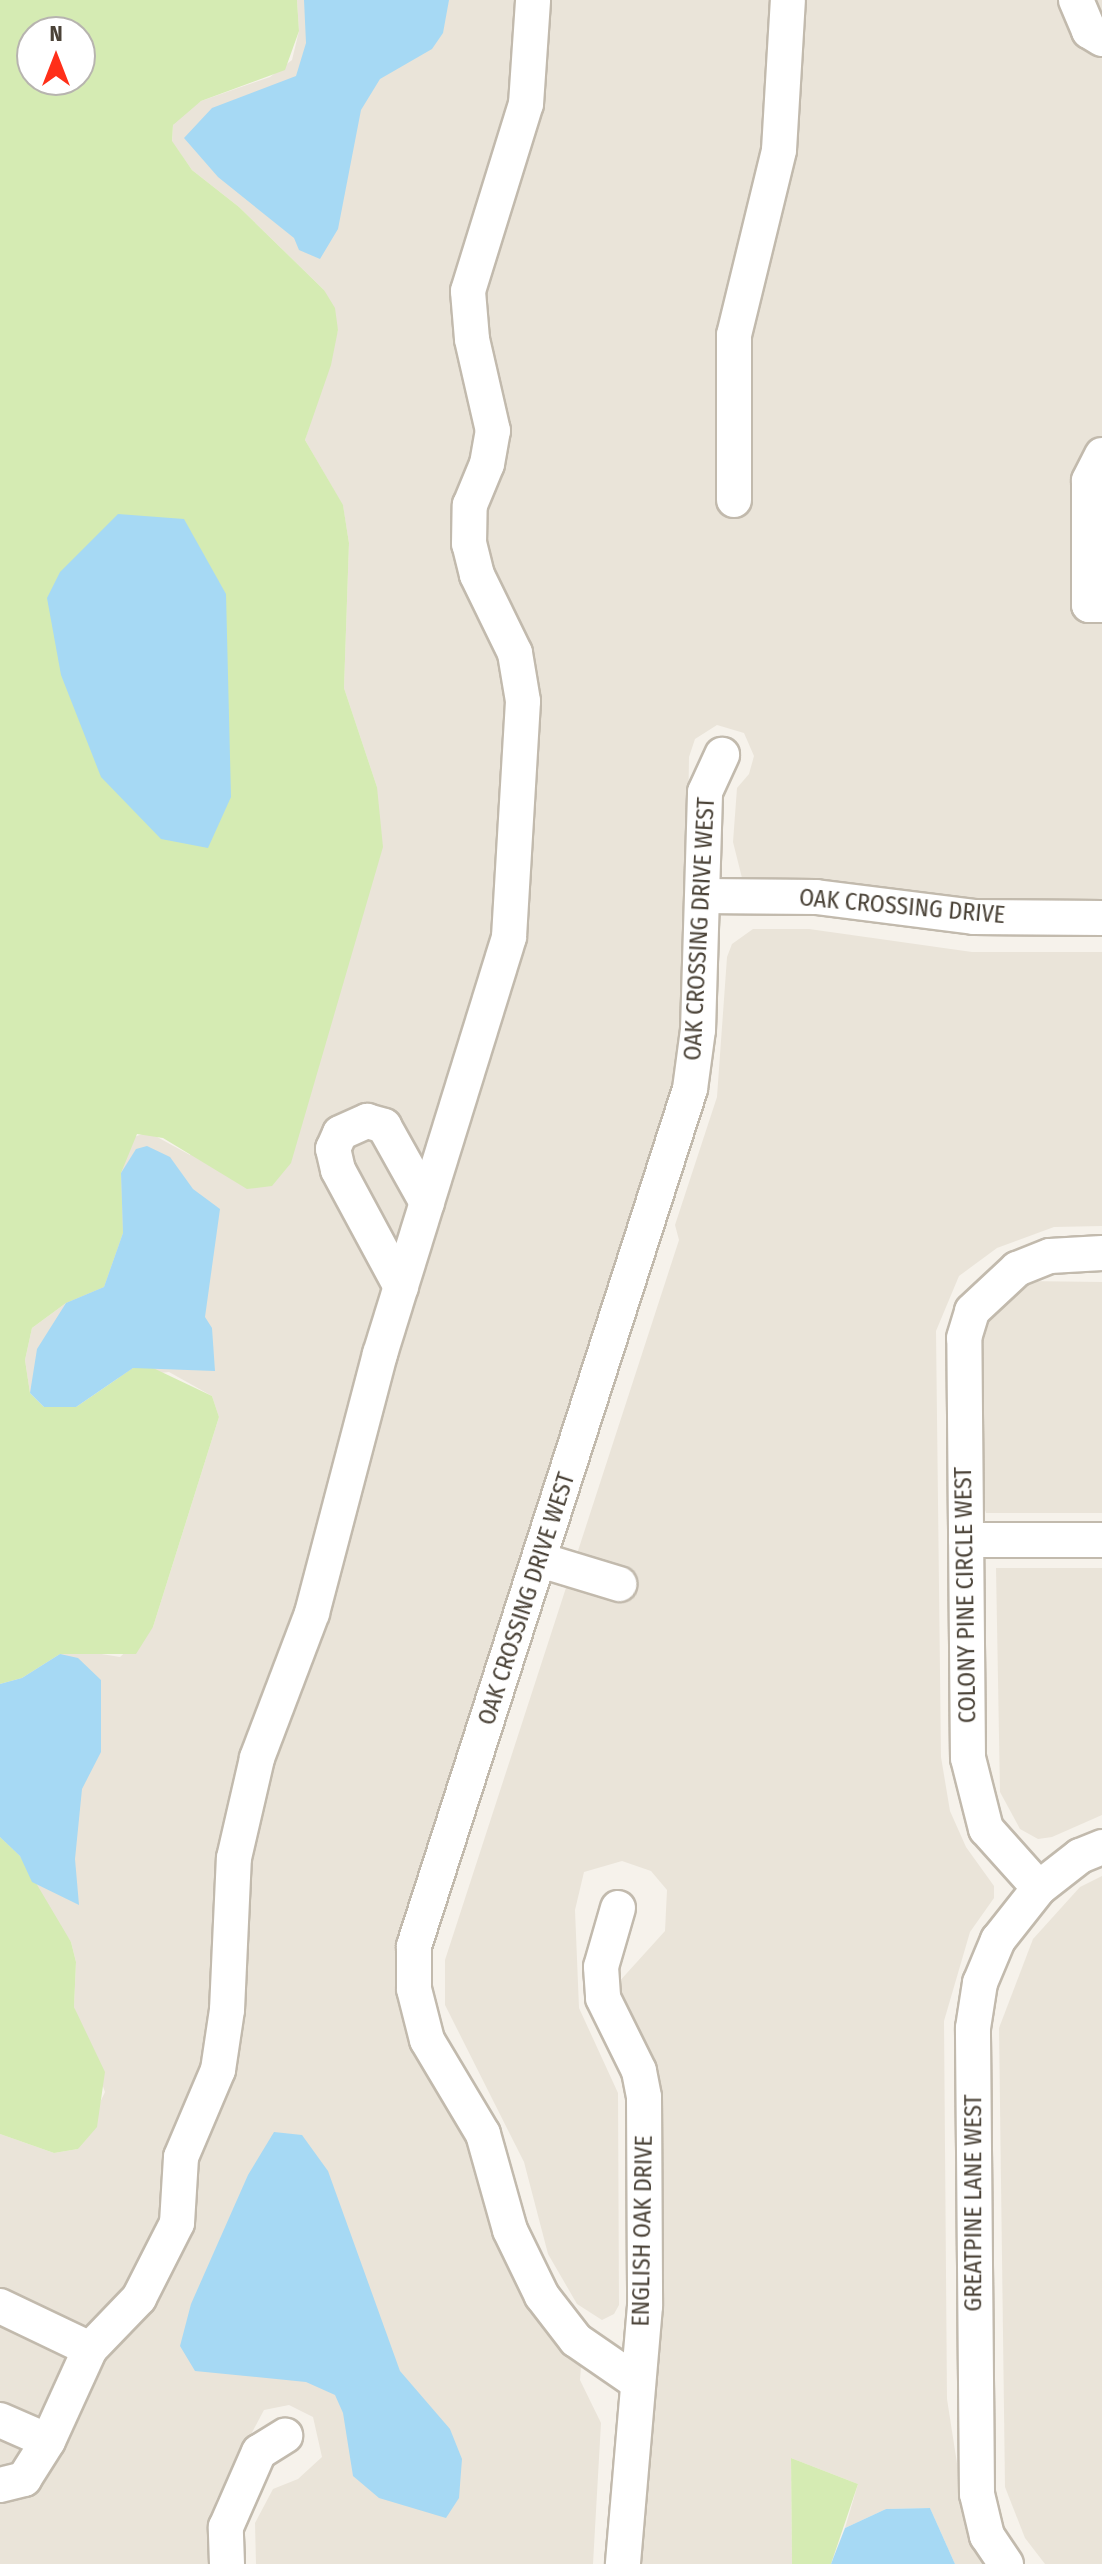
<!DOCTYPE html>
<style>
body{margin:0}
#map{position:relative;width:1102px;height:2564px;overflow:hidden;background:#f6f2eb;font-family:"Fira Sans Condensed",sans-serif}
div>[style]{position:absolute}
.residential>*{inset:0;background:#eae4d9}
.green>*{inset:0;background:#d5ebb3}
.water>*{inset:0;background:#a6d9f4}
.roads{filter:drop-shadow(2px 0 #c2baad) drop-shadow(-2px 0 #c2baad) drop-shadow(0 2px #c2baad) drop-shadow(0 -2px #c2baad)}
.minor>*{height:34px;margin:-17px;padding:0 17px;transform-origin:17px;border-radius:17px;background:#fff}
span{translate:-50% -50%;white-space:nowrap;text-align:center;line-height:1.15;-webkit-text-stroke:6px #fff;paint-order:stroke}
.street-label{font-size:24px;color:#4b4338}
.north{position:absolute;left:16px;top:16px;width:80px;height:80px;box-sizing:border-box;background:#fff;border:2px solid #b7b4af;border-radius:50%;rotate:0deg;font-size:22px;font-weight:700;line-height:32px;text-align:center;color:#4b4338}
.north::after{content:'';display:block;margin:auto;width:28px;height:36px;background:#ff2f19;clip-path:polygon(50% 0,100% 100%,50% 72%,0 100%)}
</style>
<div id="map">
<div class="residential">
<i style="clip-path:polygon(297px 0,1102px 0,1102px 905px,968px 904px,743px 882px,733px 842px,737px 788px,749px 774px,754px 756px,744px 733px,717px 725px,695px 739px,689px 757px,685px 1025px,675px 1094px,397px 1961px,400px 2008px,419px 2060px,451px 2104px,478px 2158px,529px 2306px,581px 2367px,580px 2380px,601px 2423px,593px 2564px,256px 2564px,255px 2523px,273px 2489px,298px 2479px,322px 2457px,313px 2417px,289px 2405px,264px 2410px,216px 2500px,209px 2541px,213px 2564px,0 2564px,0 2134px,54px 2153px,78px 2149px,105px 2092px,74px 2007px,76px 1962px,71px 1942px,0 1837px,0 1684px,22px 1678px,60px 1654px,83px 1651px,120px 1657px,153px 1627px,219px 1417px,212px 1396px,169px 1372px,116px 1378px,76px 1407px,30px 1393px,25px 1360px,32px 1328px,66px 1303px,131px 1138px,148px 1132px,190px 1155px,377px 787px,344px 688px,349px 543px,343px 506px,305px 440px,338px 330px,324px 290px,239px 207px,192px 170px,172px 142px,173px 125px,181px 114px,201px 101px,270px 77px,292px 60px,299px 31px)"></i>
<i style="clip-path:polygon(753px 929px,809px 929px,972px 952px,1102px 952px,1102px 1226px,1054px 1227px,997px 1248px,959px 1276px,936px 1331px,941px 1757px,950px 1811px,966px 1847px,994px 1886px,994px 1898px,970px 1932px,944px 2021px,947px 2399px,963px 2502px,992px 2564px,955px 2564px,930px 2508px,886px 2509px,845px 2528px,858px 2484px,791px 2458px,792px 2564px,636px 2564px,660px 2280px,658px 2080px,617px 1984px,665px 1931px,667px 1890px,651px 1871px,622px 1861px,584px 1872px,575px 1910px,579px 2008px,618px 2093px,619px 2305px,614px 2314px,602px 2320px,577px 2304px,548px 2254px,524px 2162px,445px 2005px,445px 1960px,679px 1240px,675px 1225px,717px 1097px,727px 957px,732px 944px)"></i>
<i style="clip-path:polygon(1024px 1281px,1102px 1282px,1102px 1513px,986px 1513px,980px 1496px,980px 1336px,1001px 1298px)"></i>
<i style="clip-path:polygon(996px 1568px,1102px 1568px,1102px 1815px,1052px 1837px,1038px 1839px,1020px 1829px,1000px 1792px)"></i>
<i style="clip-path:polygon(1102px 1876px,1102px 2564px,1045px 2564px,1025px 2538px,1005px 2487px,999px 2028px,1033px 1939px,1080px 1887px)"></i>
</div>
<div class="green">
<i style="clip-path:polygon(evenodd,0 0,297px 0,299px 31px,285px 70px,201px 101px,173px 125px,172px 141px,192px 170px,239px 207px,324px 290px,335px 308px,338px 330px,331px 365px,305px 440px,343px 505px,349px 543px,344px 688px,377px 787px,383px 847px,291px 1163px,272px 1186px,247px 1189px,163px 1138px,137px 1134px,121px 1173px,123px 1233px,104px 1287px,66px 1303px,32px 1328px,25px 1360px,30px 1393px,44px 1407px,76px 1407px,133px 1368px,151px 1367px,212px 1396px,219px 1417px,153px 1627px,136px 1654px,60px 1654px,22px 1678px,0 1684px,0 0,32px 32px,80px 32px,80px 80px,32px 80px,32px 32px)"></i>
<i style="clip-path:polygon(0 1837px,20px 1856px,71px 1942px,76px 1962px,74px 2007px,105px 2072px,97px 2127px,78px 2149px,54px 2153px,0 2134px)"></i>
<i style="clip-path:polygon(791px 2458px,858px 2484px,831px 2564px,792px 2564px)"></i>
</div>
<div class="water">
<i style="clip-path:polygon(304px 0,449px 0,443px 33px,432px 49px,380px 79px,361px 110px,338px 229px,320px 259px,299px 250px,294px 238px,218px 177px,184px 138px,212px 108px,296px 76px,306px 43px)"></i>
<i style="clip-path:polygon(118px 514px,184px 519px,226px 594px,231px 797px,208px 848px,161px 839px,101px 777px,61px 675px,47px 598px,60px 572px)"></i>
<i style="clip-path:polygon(147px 1146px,170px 1157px,193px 1189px,220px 1209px,205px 1317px,212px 1328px,215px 1371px,133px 1368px,76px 1407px,44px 1407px,30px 1393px,37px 1349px,66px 1303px,104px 1287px,123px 1233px,121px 1173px,136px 1149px)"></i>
<i style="clip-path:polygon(60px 1654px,78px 1658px,101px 1680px,101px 1752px,82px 1789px,75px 1859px,79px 1905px,32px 1882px,20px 1856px,0 1837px,0 1684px,22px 1678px)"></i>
<i style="clip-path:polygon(274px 2132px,302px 2135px,328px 2171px,400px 2371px,450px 2429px,462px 2459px,459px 2498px,446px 2518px,379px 2498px,353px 2476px,343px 2413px,335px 2395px,306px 2382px,195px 2371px,180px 2346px,191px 2304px,248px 2175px)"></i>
<i style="clip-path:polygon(930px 2508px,955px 2564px,831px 2564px,845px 2528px,886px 2509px)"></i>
</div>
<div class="roads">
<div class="minor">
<i style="left:1076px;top:0;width:34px;rotate:67deg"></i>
<i style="left:1089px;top:31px;width:15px;rotate:32deg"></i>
<i style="left:1102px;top:455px;width:29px;rotate:117deg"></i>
<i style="left:1089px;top:481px;width:124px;rotate:90deg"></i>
<i style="left:1089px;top:605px;width:13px"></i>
<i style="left:734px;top:500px;width:165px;rotate:-90deg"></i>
<i style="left:734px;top:335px;width:190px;rotate:-76.3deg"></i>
<i style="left:779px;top:150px;width:150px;rotate:-86.6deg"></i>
<i style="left:703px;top:896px;width:113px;rotate:0.5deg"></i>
<i style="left:816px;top:897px;width:159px;rotate:7.2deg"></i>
<i style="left:974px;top:917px;width:128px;rotate:0.4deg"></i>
<i style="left:401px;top:1287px;width:133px;rotate:-118.3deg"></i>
<i style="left:338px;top:1170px;width:22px;rotate:-103deg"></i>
<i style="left:333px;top:1149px;width:17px;rotate:-66deg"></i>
<i style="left:340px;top:1133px;width:30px;rotate:-24deg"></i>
<i style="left:367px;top:1121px;width:18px;rotate:16deg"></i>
<i style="left:384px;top:1126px;width:88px;rotate:60.8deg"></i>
<i style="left:966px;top:1540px;width:136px"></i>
<i style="left:540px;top:1560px;width:83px;rotate:16.9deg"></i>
<i style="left:1039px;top:1888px;width:79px;rotate:-131.9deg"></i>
<i style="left:986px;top:1829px;width:73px;rotate:-104.2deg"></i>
<i style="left:968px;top:1758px;width:420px;rotate:-90.5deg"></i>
<i style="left:964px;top:1338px;width:28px;rotate:-73deg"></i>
<i style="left:972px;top:1311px;width:62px;rotate:-43deg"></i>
<i style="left:1017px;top:1269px;width:35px;rotate:-22deg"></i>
<i style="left:1050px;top:1256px;width:52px;rotate:-3.3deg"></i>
<i style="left:618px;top:1908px;width:61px;rotate:106.1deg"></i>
<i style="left:601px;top:1967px;width:31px;rotate:86deg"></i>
<i style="left:603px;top:1998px;width:81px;rotate:63.7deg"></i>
<i style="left:639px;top:2071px;width:26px;rotate:79deg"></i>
<i style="left:644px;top:2097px;width:209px;rotate:89.7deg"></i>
<i style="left:645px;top:2306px;width:259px;rotate:94.9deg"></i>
<i style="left:0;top:2306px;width:100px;rotate:25.5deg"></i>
<i style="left:637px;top:2382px;width:74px;rotate:-145.5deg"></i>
<i style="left:576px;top:2340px;width:56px;rotate:-127.7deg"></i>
<i style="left:542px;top:2296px;width:73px;rotate:-115.9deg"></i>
<i style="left:510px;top:2230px;width:100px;rotate:-105.7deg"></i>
<i style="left:483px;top:2134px;width:109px;rotate:-120.8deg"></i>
<i style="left:427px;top:2040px;width:53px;rotate:-104.3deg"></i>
<i style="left:414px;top:1989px;width:43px;rotate:-90deg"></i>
<i style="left:414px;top:1946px;width:900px;rotate:-72.15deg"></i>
<i style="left:690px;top:1089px;width:60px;rotate:-82.3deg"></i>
<i style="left:698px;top:1030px;width:238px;rotate:-88.3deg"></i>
<i style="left:705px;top:792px;width:41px;rotate:-65.3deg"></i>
<i style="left:0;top:2420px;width:52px;rotate:23.6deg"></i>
<i style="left:0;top:2485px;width:25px;rotate:-14deg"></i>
<i style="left:24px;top:2479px;width:45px;rotate:-57.7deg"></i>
<i style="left:48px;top:2441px;width:101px;rotate:-65.5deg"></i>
<i style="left:90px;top:2349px;width:71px;rotate:-46.1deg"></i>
<i style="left:139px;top:2298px;width:84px;rotate:-63.1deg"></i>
<i style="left:177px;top:2223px;width:66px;rotate:-86.5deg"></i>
<i style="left:181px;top:2157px;width:95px;rotate:-67deg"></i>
<i style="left:218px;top:2070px;width:61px;rotate:-81.5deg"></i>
<i style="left:227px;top:2010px;width:152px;rotate:-87.4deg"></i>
<i style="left:234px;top:1858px;width:103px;rotate:-77deg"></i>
<i style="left:257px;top:1758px;width:155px;rotate:-69.2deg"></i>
<i style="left:312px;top:1613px;width:268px;rotate:-75.3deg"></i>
<i style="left:380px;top:1354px;width:436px;rotate:-72.8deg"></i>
<i style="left:509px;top:937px;width:236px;rotate:-86.6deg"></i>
<i style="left:523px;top:701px;width:49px;rotate:-99.5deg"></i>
<i style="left:515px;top:653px;width:87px;rotate:-116deg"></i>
<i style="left:477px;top:575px;width:32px;rotate:-104deg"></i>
<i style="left:469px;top:544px;width:39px;rotate:-89deg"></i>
<i style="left:470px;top:505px;width:44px;rotate:-67.5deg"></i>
<i style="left:487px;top:464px;width:34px;rotate:-80deg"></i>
<i style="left:493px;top:431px;width:94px;rotate:-102.9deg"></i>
<i style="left:472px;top:339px;width:48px;rotate:-94.8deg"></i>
<i style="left:468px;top:291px;width:196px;rotate:-72.8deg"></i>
<i style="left:526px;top:104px;width:104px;rotate:-86.1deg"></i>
<i style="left:227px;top:2564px;width:37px;rotate:-92deg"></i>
<i style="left:226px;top:2527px;width:82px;rotate:-66.3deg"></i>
<i style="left:259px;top:2452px;width:31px;rotate:-32deg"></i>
<i style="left:1006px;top:2564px;width:34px;rotate:-124deg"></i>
<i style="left:987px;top:2536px;width:43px;rotate:-103.4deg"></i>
<i style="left:977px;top:2494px;width:466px;rotate:-90.5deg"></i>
<i style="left:973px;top:2028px;width:46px;rotate:-81.2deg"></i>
<i style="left:980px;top:1983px;width:47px;rotate:-67.3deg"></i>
<i style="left:998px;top:1940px;width:66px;rotate:-51.7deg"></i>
<i style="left:1039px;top:1888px;width:52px;rotate:-38deg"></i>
<i style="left:1080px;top:1856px;width:24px;rotate:-22deg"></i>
</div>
</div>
<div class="street-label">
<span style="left:902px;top:907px;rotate:5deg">OAK CROSSING DRIVE</span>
<span style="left:700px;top:929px;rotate:-87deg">OAK CROSSING DRIVE WEST</span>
<span style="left:966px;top:1595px;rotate:-91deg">COLONY PINE CIRCLE WEST</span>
<span style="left:527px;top:1599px;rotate:-72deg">OAK CROSSING DRIVE WEST</span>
<span style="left:974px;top:2203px;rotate:-90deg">GREATPINE LANE WEST</span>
<span style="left:643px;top:2231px;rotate:-89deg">ENGLISH OAK DRIVE</span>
</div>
<div class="north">N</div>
</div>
